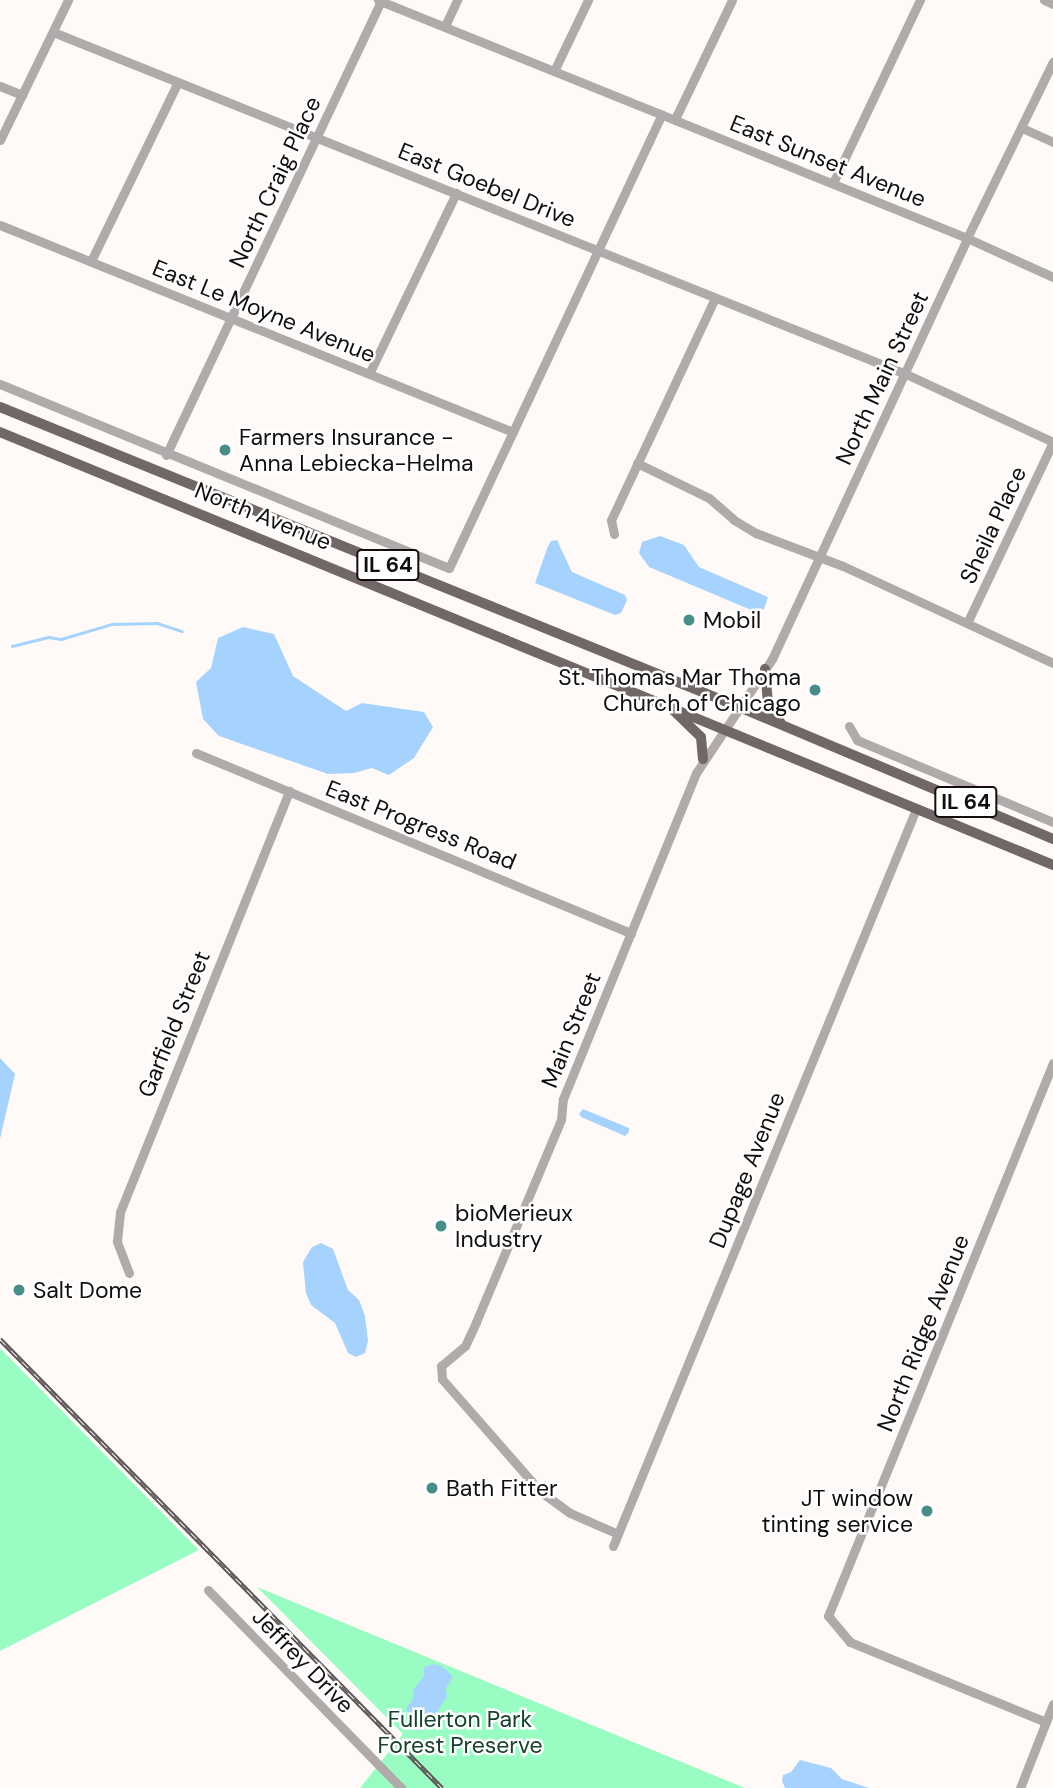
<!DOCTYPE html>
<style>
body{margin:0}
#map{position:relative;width:1053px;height:1788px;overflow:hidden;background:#fffaf8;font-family:"DM Sans",sans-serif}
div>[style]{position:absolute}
.green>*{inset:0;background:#99fcc3}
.water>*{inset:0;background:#a6d3fe}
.stream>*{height:2.5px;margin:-1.25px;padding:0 1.25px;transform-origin:1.25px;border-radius:1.25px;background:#a6d3fe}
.minor>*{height:9px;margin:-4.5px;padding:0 4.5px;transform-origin:4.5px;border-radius:4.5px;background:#b0aaaa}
.major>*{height:10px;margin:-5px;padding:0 5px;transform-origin:5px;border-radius:5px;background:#716767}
.rail>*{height:5px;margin-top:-2.5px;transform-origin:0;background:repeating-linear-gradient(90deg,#fff 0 8px,#5c5756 0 16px);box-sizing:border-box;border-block:2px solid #5c5756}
.dots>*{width:19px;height:19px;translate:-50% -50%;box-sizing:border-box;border:4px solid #fff;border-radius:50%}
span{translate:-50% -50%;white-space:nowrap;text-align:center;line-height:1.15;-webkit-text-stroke:5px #fff;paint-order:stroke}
.shield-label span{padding:2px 5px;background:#fff;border:2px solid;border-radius:5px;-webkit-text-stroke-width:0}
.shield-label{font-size:21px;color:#120e0d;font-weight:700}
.street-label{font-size:23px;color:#120e0d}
.poi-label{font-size:23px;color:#120e0d}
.left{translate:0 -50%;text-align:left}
.right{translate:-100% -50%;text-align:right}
.park-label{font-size:23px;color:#16412a}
</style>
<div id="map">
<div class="green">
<i style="clip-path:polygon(0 1348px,199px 1550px,0 1651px)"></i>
<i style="clip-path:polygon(257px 1587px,745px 1788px,360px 1788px,403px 1734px)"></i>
</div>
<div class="water">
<i style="clip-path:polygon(660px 536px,684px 545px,699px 567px,768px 597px,764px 609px,756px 612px,649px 567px,639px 553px,642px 542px)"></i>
<i style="clip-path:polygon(557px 540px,572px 572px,625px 595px,627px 600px,621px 613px,615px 615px,535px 583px,548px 546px,551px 541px)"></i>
<i style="clip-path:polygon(243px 627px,274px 634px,293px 676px,346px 711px,362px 703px,424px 712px,433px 727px,414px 758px,389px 775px,372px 768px,354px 773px,328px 774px,219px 736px,203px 719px,196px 682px,211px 668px,218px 638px)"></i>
<i style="clip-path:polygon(0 1058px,15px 1074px,0 1139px)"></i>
<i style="clip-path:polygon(583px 1109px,629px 1128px,629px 1132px,625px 1136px,581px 1117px,579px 1114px)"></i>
<i style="clip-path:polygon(321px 1243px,333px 1249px,348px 1290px,359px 1300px,365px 1316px,368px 1341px,365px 1353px,356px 1357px,348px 1353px,335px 1323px,311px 1305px,306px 1293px,303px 1262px,312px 1247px)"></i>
<i style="clip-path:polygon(434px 1664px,442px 1666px,453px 1677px,446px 1688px,447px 1696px,438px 1711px,436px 1724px,419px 1731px,412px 1727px,406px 1708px,413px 1699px,413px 1690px,424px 1676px,424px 1667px)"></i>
<i style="clip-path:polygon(800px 1760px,831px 1768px,842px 1779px,869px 1788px,785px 1788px,782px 1781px,783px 1775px,791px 1772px)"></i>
</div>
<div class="stream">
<i style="left:12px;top:646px;width:38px;rotate:-14deg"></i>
<i style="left:49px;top:637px;width:12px;rotate:9deg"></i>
<i style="left:61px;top:639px;width:53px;rotate:-16.4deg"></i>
<i style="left:112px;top:624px;width:45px;rotate:-1.3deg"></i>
<i style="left:157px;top:623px;width:26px;rotate:18deg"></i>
</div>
<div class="minor">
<i style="left:378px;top:0;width:635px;rotate:22deg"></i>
<i style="left:967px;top:238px;width:94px;rotate:24.4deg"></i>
<i style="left:1044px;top:0;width:10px;rotate:24deg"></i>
<i style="left:445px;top:26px;width:29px;rotate:-65deg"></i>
<i style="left:53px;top:32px;width:919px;rotate:21.85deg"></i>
<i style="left:906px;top:374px;width:162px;rotate:24.8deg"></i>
<i style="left:1053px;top:442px;width:200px;rotate:115.4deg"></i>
<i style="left:554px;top:71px;width:79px;rotate:-64.4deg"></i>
<i style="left:0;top:86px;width:24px;rotate:22deg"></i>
<i style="left:675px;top:119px;width:132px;rotate:-64.4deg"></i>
<i style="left:1022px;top:128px;width:34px;rotate:24deg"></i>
<i style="left:0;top:140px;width:156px;rotate:-64.1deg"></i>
<i style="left:833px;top:183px;width:203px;rotate:-64.6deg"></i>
<i style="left:0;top:225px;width:553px;rotate:21.97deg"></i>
<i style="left:91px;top:261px;width:199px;rotate:-64.1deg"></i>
<i style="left:369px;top:374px;width:201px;rotate:-64.3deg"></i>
<i style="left:0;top:384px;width:485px;rotate:22.3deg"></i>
<i style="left:449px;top:568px;width:501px;rotate:-64.87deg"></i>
<i style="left:166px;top:455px;width:502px;rotate:-64.66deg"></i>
<i style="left:637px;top:463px;width:80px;rotate:25.9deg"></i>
<i style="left:709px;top:498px;width:33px;rotate:41deg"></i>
<i style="left:734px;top:520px;width:26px;rotate:31deg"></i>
<i style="left:756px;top:533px;width:93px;rotate:20.8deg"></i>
<i style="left:843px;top:566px;width:231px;rotate:24.8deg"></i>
<i style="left:614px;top:534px;width:14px;rotate:-102deg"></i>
<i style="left:611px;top:520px;width:245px;rotate:-64.9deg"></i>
<i style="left:849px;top:726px;width:16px;rotate:60deg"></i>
<i style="left:857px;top:740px;width:212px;rotate:22.7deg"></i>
<i style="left:196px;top:753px;width:471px;rotate:22.5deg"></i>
<i style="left:129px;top:1273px;width:34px;rotate:-111deg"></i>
<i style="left:117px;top:1241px;width:29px;rotate:-84deg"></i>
<i style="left:120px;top:1212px;width:454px;rotate:-68.1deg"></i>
<i style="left:618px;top:1534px;width:52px;rotate:-156.4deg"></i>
<i style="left:570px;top:1513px;width:37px;rotate:-144deg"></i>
<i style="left:540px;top:1491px;width:149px;rotate:-131.2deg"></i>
<i style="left:442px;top:1379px;width:13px;rotate:-94deg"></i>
<i style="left:441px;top:1366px;width:31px;rotate:-40deg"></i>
<i style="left:465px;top:1346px;width:26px;rotate:-65deg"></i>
<i style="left:476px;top:1322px;width:219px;rotate:-67.2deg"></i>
<i style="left:561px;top:1120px;width:21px;rotate:-85deg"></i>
<i style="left:563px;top:1099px;width:352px;rotate:-67.8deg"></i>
<i style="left:696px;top:773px;width:137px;rotate:-56.3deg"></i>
<i style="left:772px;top:659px;width:464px;rotate:-65.1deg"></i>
<i style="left:967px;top:238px;width:196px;rotate:-64deg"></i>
<i style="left:613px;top:1546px;width:797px;rotate:-67.65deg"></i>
<i style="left:208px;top:1590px;width:277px;rotate:45.7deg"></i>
<i style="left:1046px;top:1722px;width:212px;rotate:-157.8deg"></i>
<i style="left:850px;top:1642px;width:34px;rotate:-130deg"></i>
<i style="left:828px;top:1616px;width:597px;rotate:-67.86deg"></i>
<i style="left:1020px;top:1788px;width:90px;rotate:-68.6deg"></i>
</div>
<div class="major">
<i style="left:0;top:407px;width:798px;rotate:22.09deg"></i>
<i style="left:739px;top:707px;width:341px;rotate:22.8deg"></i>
<i style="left:0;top:432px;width:1139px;rotate:22.35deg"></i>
<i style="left:765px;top:669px;width:37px;rotate:85deg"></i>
<i style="left:768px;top:706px;width:21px;rotate:53deg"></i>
<i style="left:674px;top:711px;width:37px;rotate:44deg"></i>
<i style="left:701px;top:737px;width:22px;rotate:85deg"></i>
</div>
<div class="rail">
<i style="left:0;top:1339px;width:630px;rotate:45.45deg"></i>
</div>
<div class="dots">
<i style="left:225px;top:450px;background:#488e88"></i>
<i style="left:689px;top:620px;background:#488e88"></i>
<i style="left:815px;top:690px;background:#488e88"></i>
<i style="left:441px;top:1226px;background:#488e88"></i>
<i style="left:19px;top:1290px;background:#488e88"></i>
<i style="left:432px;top:1488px;background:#488e88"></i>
<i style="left:927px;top:1511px;background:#488e88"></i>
</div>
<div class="shield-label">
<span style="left:388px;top:565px">IL 64</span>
<span style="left:966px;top:802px">IL 64</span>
</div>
<div class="street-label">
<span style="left:828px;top:161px;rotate:22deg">East Sunset Avenue</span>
<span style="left:275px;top:182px;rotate:-65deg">North Craig Place</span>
<span style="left:487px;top:185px;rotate:22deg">East Goebel Drive</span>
<span style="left:264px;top:311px;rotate:22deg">East Le Moyne Avenue</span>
<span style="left:882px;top:378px;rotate:-65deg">North Main Street</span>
<span style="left:263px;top:516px;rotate:22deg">North Avenue</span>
<span style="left:993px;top:525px;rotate:-65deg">Sheila Place</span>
<span style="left:421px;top:825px;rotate:22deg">East Progress Road</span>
<span style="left:174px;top:1024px;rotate:-68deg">Garfield Street</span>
<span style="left:571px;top:1030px;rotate:-68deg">Main Street</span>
<span style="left:747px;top:1170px;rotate:-68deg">Dupage Avenue</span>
<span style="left:923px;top:1333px;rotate:-68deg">North Ridge Avenue</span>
<span style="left:303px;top:1661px;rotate:46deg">Jeffrey Drive</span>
</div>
<div class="poi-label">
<span class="left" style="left:239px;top:450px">Farmers Insurance -<br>Anna Lebiecka-Helma</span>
<span class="left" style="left:703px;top:620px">Mobil</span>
<span class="right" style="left:801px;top:690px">St. Thomas Mar Thoma<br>Church of Chicago</span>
<span class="left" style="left:455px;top:1226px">bioMerieux<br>Industry</span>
<span class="left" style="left:33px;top:1290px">Salt Dome</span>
<span class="left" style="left:446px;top:1488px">Bath Fitter</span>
<span class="right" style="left:913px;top:1511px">JT window<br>tinting service</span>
</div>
<div class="park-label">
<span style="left:460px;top:1732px">Fullerton Park<br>Forest Preserve</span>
</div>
</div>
